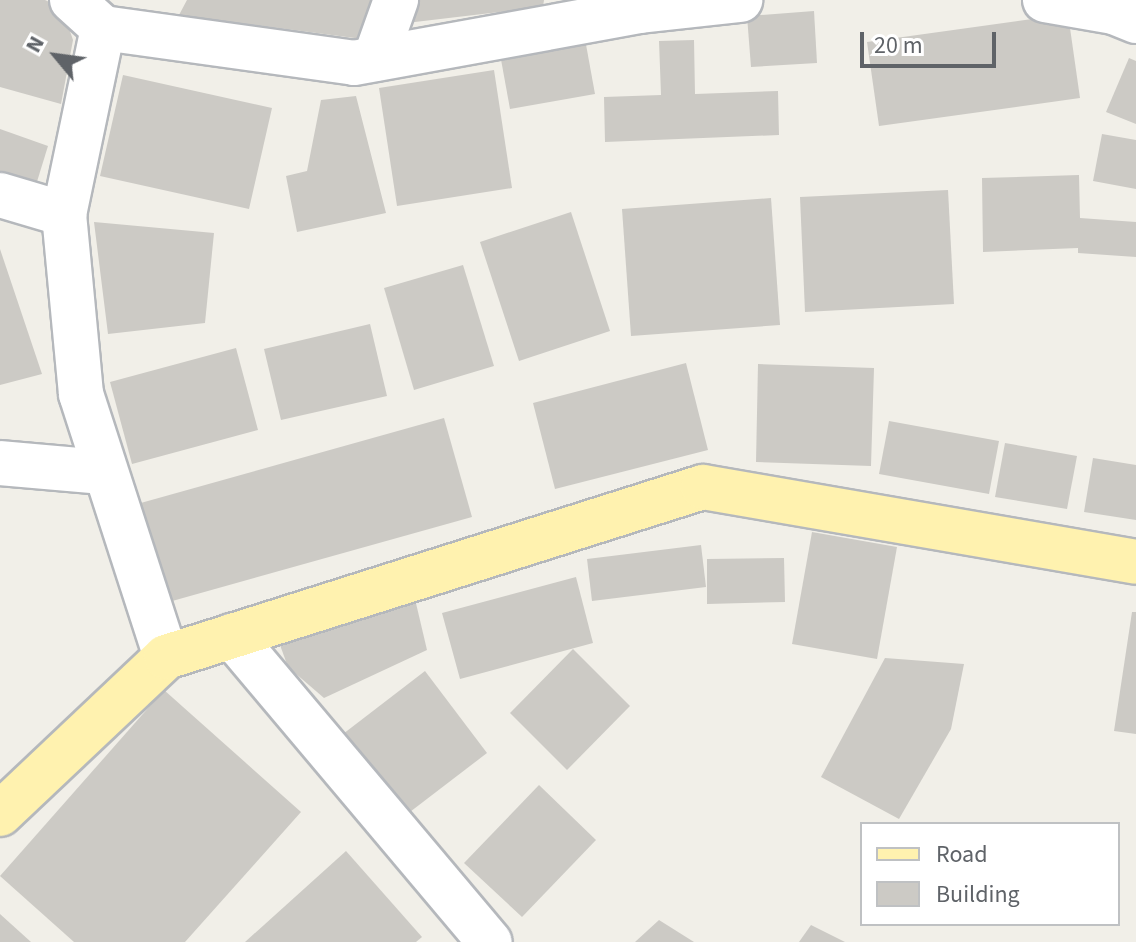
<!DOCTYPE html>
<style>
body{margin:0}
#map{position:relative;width:1136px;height:942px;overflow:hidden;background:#f1efe8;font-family:"Source Sans 3",sans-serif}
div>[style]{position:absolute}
.building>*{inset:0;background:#cccac5}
.roads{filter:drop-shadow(2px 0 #b5b8bc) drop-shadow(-2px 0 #b5b8bc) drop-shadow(0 2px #b5b8bc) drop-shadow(0 -2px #b5b8bc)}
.minor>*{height:44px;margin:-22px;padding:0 22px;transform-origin:22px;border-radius:22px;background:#fff}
.major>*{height:44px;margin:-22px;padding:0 22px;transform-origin:22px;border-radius:22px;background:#fff2af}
span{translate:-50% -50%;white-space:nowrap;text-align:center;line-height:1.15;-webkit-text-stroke:6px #fff;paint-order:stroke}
.legend{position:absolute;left:860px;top:822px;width:260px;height:104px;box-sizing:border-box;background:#fff;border:2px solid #bfc1c3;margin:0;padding:10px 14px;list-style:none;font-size:24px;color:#5f6368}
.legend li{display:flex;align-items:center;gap:16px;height:40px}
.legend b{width:40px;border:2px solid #bfc1c3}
.north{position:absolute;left:16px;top:16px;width:80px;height:80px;-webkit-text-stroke:6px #fff;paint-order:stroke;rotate:299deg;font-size:22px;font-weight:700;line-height:32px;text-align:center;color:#5f6368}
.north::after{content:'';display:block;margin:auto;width:28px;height:36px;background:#5f6368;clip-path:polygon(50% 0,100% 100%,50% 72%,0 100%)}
.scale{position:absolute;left:860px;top:32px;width:136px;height:36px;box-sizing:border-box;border:4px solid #5f6368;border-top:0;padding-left:10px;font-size:24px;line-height:28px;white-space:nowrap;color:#5f6368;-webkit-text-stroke:6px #fff;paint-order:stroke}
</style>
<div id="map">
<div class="building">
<i style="clip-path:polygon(0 0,45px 0,62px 8px,73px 40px,61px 104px,0 87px)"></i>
<i style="clip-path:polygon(187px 0,374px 0,362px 39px,179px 15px)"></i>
<i style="clip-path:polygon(408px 0,544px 0,543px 7px,398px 24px)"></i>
<i style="clip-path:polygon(814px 11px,817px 63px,751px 67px,747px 16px)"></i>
<i style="clip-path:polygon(1068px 14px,1080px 98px,879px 126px,867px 42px)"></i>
<i style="clip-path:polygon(585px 39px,595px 94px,510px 109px,500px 54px)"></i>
<i style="clip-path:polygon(694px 40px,695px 94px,778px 91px,779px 135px,605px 142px,604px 97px,661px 95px,659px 41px)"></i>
<i style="clip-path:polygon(1129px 58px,1136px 61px,1136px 124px,1106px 112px)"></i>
<i style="clip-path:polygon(494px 70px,512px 188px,397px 206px,379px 88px)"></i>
<i style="clip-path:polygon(123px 75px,272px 108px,249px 209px,100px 176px)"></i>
<i style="clip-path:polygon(356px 96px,386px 213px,297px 232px,286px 176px,307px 171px,321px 100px)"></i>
<i style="clip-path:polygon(0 129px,48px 146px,31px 201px,0 190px)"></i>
<i style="clip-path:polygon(1102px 134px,1136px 140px,1136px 189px,1093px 181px)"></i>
<i style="clip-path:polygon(1079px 175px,1080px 218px,1136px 222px,1136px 257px,1078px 253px,1078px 248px,983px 252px,982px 178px)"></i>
<i style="clip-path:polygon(948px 190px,954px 304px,805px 312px,800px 197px)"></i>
<i style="clip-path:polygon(771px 198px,780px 325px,631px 336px,622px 209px)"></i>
<i style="clip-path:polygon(571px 212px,610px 331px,519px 361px,480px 242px)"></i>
<i style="clip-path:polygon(94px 222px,214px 233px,205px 323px,108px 334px)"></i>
<i style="clip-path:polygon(0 249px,42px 374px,0 385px)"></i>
<i style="clip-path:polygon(463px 265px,494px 366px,414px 390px,384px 288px)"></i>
<i style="clip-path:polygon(370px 324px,387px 396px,281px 420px,264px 349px)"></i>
<i style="clip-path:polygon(236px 348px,258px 430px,132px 464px,110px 382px)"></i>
<i style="clip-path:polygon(686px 363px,708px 450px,555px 489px,533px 403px)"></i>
<i style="clip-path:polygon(758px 364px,874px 368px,871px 466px,756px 462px)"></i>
<i style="clip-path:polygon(444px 418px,472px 517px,158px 605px,130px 506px)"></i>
<i style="clip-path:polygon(889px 421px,999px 441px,989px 494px,879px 474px)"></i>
<i style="clip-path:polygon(1005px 443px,1077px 456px,1067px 509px,995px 497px)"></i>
<i style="clip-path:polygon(1093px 458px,1136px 465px,1136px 520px,1084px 512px)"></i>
<i style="clip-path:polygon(812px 532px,897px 547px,877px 659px,792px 644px)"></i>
<i style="clip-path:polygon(701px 545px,706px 587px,592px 601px,587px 559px)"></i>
<i style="clip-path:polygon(784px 558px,785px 602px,707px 604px,707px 559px)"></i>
<i style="clip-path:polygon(576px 577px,593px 643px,460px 679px,442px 613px)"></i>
<i style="clip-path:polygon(415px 599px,427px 650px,324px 698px,288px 667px,280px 645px)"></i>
<i style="clip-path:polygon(1132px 612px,1136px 612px,1136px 734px,1114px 731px)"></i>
<i style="clip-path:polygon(573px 649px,630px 706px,567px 770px,510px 713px)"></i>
<i style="clip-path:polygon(885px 658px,964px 664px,951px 729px,899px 819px,821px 777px)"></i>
<i style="clip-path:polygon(425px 671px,487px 753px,406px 815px,343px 734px)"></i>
<i style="clip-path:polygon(164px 690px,301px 812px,185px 942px,74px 942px,0 876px)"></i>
<i style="clip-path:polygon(539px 785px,596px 840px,522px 917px,464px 863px)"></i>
<i style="clip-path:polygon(346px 851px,422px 937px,416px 942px,245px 942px)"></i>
<i style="clip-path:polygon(0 914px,31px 942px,0 942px)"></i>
<i style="clip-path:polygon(659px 920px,694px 942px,635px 942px)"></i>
<i style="clip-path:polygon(811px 925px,845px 942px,799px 942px)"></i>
</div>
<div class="roads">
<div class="minor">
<i style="left:72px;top:0;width:42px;rotate:42.1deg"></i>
<i style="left:103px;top:28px;width:253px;rotate:7.9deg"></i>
<i style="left:354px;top:63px;width:291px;rotate:-10.3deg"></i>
<i style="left:640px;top:11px;width:101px;rotate:-6.3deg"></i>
<i style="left:1045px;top:0;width:70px;rotate:9.9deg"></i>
<i style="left:1114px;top:12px;width:24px;rotate:22deg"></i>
<i style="left:103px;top:28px;width:190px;rotate:101.8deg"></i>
<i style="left:64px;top:214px;width:181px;rotate:84.6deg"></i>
<i style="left:81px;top:394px;width:276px;rotate:72.1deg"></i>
<i style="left:375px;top:59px;width:63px;rotate:-70.4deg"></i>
<i style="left:0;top:195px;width:67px;rotate:16.5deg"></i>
<i style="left:0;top:463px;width:102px;rotate:5deg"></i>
<i style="left:232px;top:636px;width:400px;rotate:49.9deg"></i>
</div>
<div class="major">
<i style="left:0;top:814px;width:228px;rotate:-43.4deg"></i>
<i style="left:166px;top:657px;width:563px;rotate:-17.57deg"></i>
<i style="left:703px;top:487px;width:439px;rotate:9.8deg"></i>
</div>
</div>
<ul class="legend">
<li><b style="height:10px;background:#fff2af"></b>Road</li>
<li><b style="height:22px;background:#cccac5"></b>Building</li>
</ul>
<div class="north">N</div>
<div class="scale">20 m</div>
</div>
